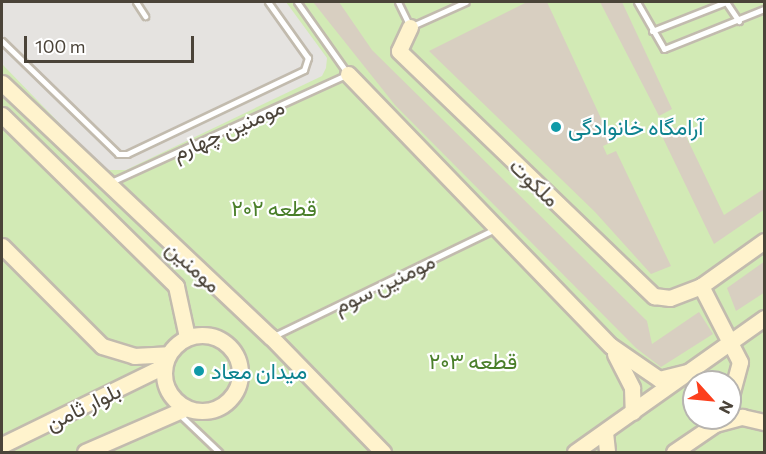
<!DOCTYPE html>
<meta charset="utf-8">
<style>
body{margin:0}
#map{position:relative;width:766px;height:454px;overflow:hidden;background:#f6f3ec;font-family:Commissioner,Vazirmatn,sans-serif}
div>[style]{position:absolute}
.green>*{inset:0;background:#d2eab5}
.parking>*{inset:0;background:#e5e3e0}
.building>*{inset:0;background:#d8cfc1}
.roads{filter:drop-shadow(2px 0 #c2bbae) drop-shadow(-2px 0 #c2bbae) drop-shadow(0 2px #c2bbae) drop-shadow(0 -2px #c2bbae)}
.lane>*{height:5px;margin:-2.5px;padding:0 2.5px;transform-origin:2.5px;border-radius:2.5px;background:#fff}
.secondary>*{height:15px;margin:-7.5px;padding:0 7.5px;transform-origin:7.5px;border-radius:7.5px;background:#fff3cd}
.secondary>.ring{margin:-7.5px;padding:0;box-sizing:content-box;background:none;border:15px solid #fff3cd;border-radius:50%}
.dots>*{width:16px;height:16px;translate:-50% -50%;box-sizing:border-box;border:3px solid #fff;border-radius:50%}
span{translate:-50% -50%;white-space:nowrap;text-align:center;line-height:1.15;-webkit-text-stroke:4.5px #fff;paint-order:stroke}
.culture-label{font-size:22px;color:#0d838f}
.left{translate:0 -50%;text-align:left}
.street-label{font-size:22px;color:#4b4439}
.park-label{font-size:22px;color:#4a7f2a}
.frame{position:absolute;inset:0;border:3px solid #4b4439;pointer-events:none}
.north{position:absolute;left:682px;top:370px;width:60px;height:60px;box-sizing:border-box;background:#fff;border:2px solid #b7b4b0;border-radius:50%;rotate:117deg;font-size:16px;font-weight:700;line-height:24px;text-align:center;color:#4b4439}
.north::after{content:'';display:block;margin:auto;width:21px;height:27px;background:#fc3f1d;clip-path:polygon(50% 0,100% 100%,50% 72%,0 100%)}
.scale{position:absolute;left:24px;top:36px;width:170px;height:27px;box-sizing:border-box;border:3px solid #4b4439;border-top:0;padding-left:8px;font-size:18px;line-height:21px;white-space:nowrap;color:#4b4439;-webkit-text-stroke:4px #fff;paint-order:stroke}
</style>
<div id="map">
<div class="green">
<i style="clip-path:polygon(evenodd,2px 2px,764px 2px,764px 452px,2px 452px,2px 2px,694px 382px,730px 382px,730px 418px,694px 418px,694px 382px)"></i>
</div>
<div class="parking">
<i style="clip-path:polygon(2px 2px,286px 2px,327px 58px,326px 68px,322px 76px,126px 170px,105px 170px,2px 64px)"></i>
</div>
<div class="building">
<i style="clip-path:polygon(313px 2px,339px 2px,372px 50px,647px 321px,652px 344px,699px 312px,713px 334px,661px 367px,636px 348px,395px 105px)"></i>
<i style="clip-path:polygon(527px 2px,547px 2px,612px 142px,603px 146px,607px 155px,616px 151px,671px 266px,651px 274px,595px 212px,429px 51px)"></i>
<i style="clip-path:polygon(600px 2px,622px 2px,672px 109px,659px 116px)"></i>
<i style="clip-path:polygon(681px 126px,724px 215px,765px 188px,765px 209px,714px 244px,661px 134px)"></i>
<i style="clip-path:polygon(765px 261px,765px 292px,736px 311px,727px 288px)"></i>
</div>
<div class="roads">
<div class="lane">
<i style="left:136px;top:2px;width:17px;rotate:57deg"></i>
<i style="left:398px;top:2px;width:28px;rotate:64deg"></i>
<i style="left:410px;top:27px;width:61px;rotate:-24.1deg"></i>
<i style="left:637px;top:2px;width:54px;rotate:60.1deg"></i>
<i style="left:664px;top:49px;width:108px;rotate:-21.8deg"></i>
<i style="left:652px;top:31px;width:79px;rotate:-21.4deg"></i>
<i style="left:726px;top:2px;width:23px;rotate:56deg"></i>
<i style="left:2px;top:41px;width:162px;rotate:44.2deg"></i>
<i style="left:118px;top:154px;width:9px"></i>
<i style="left:127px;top:154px;width:196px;rotate:-25.4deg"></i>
<i style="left:304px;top:70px;width:13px;rotate:-72deg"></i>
<i style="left:308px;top:58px;width:69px;rotate:-125.5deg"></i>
<i style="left:111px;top:182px;width:260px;rotate:-24.5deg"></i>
<i style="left:348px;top:74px;width:88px;rotate:-125.3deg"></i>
<i style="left:274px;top:336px;width:246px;rotate:-25.8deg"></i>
<i style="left:178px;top:413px;width:57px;rotate:43.6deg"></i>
</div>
<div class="secondary">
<i style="left:410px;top:27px;width:26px;rotate:115deg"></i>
<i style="left:399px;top:51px;width:354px;rotate:43.9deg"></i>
<i style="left:654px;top:296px;width:16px;rotate:7deg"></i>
<i style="left:670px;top:298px;width:33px;rotate:-21deg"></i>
<i style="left:701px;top:286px;width:77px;rotate:-35.5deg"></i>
<i style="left:348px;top:74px;width:378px;rotate:46deg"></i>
<i style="left:611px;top:346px;width:58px;rotate:34.5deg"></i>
<i style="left:659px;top:379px;width:29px;rotate:-14deg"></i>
<i style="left:2px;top:83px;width:370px;rotate:43.4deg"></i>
<i style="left:271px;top:337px;width:161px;rotate:45.8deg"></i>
<i style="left:2px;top:115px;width:244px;rotate:44.5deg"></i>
<i style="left:176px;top:286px;width:52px;rotate:77.8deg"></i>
<i style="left:2px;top:246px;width:141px;rotate:45deg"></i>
<i style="left:102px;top:346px;width:34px;rotate:17deg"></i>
<i style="left:134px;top:356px;width:34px;rotate:-3deg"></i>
<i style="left:701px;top:286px;width:85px;rotate:62.8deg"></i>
<i style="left:740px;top:362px;width:38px;rotate:105deg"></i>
<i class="ring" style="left:164px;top:335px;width:61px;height:61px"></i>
<i style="left:615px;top:354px;width:38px;rotate:63deg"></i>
<i style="left:632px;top:388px;width:24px;rotate:88deg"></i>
<i style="left:605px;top:432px;width:20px;rotate:84deg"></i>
<i style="left:2px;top:445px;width:180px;rotate:-26deg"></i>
<i style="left:85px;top:452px;width:110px;rotate:-23.5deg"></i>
<i style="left:575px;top:452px;width:232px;rotate:-35.3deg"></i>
<i style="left:674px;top:452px;width:50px;rotate:-34.3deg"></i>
<i style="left:715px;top:424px;width:28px;rotate:-15deg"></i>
<i style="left:742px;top:417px;width:23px;rotate:13deg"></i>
</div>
</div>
<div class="dots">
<i style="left:556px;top:127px;background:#0f9aa8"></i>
<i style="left:199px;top:371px;background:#0f9aa8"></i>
</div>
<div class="culture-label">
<span class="left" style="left:568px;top:127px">آرامگاه خانوادگی</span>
<span class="left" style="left:211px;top:371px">میدان معاد</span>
</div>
<div class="street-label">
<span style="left:228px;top:129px;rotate:-24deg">مومنین چهارم</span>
<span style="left:535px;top:182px;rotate:44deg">ملکوت</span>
<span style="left:194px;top:266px;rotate:43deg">مومنین</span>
<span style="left:384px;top:283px;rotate:-26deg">مومنین سوم</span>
<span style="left:83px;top:406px;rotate:-26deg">بلوار ثامن</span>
</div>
<div class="park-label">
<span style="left:274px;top:208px">قطعه ۲۰۲</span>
<span style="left:473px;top:361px">قطعه ۲۰۳</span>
</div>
<div class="frame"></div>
<div class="north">N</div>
<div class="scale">100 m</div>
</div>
